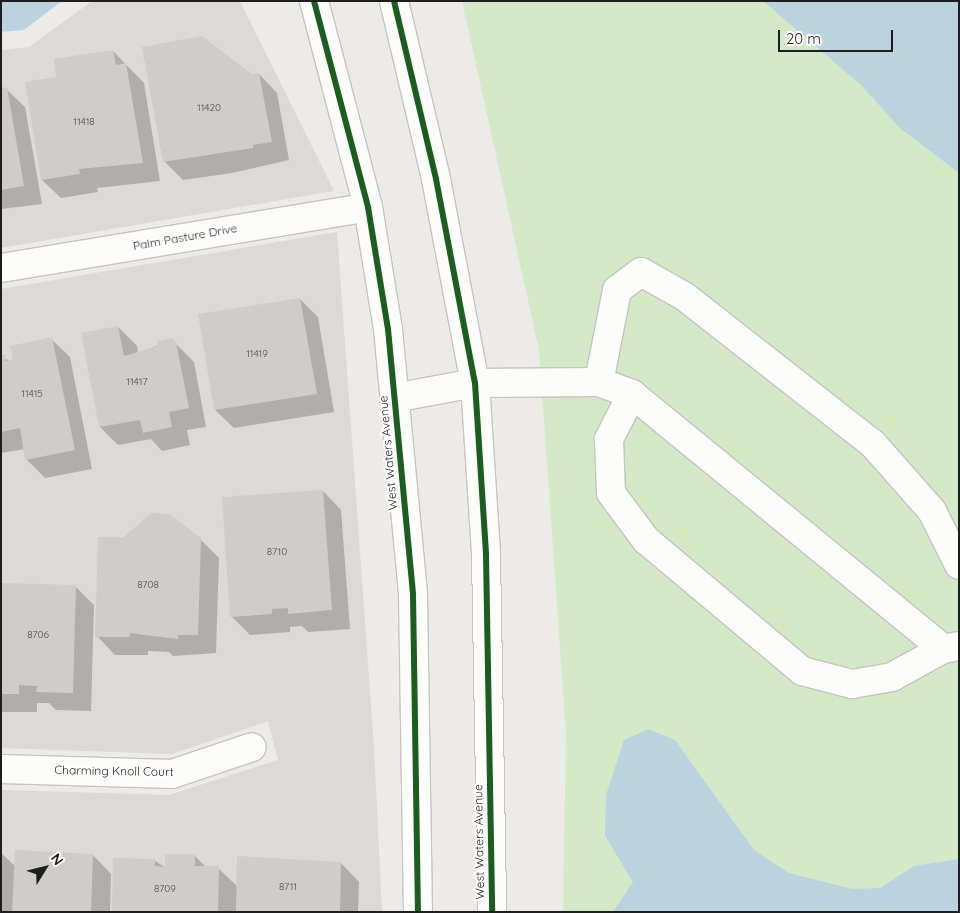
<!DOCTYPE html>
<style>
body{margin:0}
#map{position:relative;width:960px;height:913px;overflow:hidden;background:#ecebe7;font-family:Quicksand,sans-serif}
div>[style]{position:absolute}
.residential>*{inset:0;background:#dbdad8}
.grass>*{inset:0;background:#d4e9c6}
.water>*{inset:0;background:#bad3df}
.shadow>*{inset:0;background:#0003}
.building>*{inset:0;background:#cecdca}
.roads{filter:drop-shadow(1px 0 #c5c4c3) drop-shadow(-1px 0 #c5c4c3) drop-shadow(0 1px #c5c4c3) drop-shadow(0 -1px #c5c4c3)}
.minor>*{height:28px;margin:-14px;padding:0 14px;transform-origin:14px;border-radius:14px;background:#fcfcfb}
.cycleway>*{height:6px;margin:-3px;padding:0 3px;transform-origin:3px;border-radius:3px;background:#1b5e20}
span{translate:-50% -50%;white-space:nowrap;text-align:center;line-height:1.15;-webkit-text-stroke:4px #fff;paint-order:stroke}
.number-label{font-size:10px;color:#4a4a49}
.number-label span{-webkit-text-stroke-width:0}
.street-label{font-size:12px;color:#1e1e1e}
.frame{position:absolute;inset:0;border:2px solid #1e1e1e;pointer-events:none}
.north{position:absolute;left:20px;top:843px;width:50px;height:50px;-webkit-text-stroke:4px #fff;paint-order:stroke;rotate:54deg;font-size:14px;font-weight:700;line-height:20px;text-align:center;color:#1e1e1e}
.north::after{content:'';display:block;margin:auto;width:18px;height:22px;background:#1e1e1e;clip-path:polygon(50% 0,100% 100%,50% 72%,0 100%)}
.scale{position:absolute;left:778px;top:30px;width:115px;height:22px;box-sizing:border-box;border:2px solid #1e1e1e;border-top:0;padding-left:6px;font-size:15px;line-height:18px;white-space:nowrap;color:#1e1e1e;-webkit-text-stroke:4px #fff;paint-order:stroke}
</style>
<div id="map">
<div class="residential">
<i style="clip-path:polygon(92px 1px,240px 1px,334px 191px,1px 248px,1px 50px,29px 47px)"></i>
<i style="clip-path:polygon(337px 232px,374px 748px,382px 912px,1px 912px,1px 790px,169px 795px,278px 760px,268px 721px,172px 754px,1px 748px,1px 289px)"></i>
</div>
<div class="grass">
<i style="clip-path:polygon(462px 1px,959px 1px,959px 912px,563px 912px,566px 733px,539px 350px)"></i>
</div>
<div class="water">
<i style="clip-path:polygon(1px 1px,62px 1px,24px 30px,1px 32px)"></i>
<i style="clip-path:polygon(763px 1px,959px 1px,959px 173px,900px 128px,861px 85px)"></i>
<i style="clip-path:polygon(648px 729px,675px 740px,754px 850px,789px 873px,852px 889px,880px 888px,914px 866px,959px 859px,959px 912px,613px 912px,633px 882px,605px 836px,606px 795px,624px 740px)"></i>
</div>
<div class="shadow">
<i style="clip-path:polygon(113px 51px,144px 83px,160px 181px,97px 188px,98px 192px,61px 198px,42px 180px,58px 78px)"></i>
<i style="clip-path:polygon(259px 74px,277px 93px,289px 160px,232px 173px,183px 180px,164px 161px,252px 76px)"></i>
<i style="clip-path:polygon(1px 89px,6px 89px,25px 107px,42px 204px,1px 209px)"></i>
<i style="clip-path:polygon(300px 299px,318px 317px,334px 412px,234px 428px,215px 410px)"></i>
<i style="clip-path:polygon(118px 327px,137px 346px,138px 353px,172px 340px,194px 362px,206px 427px,187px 430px,190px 445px,162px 451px,151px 439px,118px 445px,100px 427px)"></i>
<i style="clip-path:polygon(51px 339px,70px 357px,92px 469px,45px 478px,27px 460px,25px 449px,1px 453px,1px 356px,10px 361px)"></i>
<i style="clip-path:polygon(323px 491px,341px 510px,350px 629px,308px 632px,302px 626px,290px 627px,290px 632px,250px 635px,231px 616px)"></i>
<i style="clip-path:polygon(125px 538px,200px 539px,219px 558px,216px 653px,173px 656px,169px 652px,148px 651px,148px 655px,115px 655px,97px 636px)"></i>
<i style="clip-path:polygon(1px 584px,76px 587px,94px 605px,91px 711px,56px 710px,49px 703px,37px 703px,37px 712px,1px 712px)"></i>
<i style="clip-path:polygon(1px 853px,16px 867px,93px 855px,111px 874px,110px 912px,1px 912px)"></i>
<i style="clip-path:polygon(194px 855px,206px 867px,218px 868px,238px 887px,238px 857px,341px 863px,359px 882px,358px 912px,113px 912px,154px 860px,166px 868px)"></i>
</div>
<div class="building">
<i style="clip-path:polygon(202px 36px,252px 74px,259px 73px,272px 142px,253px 145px,253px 148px,163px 162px,142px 47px)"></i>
<i style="clip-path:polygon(113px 50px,116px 65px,126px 63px,143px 163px,79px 169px,80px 174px,41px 180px,25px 82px,56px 77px,54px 59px)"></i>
<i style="clip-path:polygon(7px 87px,24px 186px,1px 190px,1px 88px)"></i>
<i style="clip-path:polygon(300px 298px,317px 394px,214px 410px,198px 314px)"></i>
<i style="clip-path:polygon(118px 326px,124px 356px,158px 346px,157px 341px,173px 338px,176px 342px,189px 408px,169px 412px,172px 427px,143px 433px,140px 420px,99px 427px,81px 333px)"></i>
<i style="clip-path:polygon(52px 337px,75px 450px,25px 460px,20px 428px,1px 432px,1px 355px,5px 354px,6px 361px,13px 359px,10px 346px)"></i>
<i style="clip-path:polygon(323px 490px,332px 610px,288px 614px,288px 608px,272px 609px,272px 614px,230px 617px,222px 497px)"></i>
<i style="clip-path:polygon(151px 513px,169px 514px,201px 538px,198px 635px,178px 635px,178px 639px,130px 633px,130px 637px,95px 637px,98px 537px,124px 537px)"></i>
<i style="clip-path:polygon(1px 583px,76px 585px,73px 693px,36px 692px,37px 686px,19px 685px,19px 694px,1px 694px)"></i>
<i style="clip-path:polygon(15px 850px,93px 854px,91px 912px,12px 912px)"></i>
<i style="clip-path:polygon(165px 854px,195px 854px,195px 866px,219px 866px,218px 912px,112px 912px,113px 858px,155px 859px,155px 866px,165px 867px)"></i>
<i style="clip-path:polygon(237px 856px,341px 862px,340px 912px,236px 912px)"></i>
</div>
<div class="roads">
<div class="minor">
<i style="left:314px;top:1px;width:213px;rotate:75.3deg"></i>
<i style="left:368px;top:207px;width:124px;rotate:80.7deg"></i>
<i style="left:388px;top:329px;width:267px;rotate:84.6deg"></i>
<i style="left:413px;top:595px;width:317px;rotate:89.1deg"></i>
<i style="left:394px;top:1px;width:183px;rotate:76.7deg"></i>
<i style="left:436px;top:179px;width:208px;rotate:79.2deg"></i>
<i style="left:475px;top:383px;width:172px;rotate:86.3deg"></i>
<i style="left:486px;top:555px;width:357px;rotate:89deg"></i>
<i style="left:1px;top:268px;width:372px;rotate:-9.4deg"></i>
<i style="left:599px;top:382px;width:94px;rotate:-78.9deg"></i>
<i style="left:617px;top:290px;width:30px;rotate:-37deg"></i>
<i style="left:641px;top:272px;width:49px;rotate:29.2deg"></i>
<i style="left:684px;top:296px;width:240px;rotate:38.1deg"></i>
<i style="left:873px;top:444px;width:89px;rotate:48.6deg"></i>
<i style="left:932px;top:511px;width:60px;rotate:63.4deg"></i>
<i style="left:632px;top:394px;width:51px;rotate:117.1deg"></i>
<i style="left:609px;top:439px;width:54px;rotate:87.9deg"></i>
<i style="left:611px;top:493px;width:59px;rotate:53.3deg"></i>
<i style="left:646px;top:540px;width:204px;rotate:40deg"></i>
<i style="left:802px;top:671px;width:52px;rotate:14.6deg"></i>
<i style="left:852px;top:684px;width:41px;rotate:-9.9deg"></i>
<i style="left:892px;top:677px;width:58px;rotate:-28.8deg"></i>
<i style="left:394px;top:398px;width:82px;rotate:-10.5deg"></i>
<i style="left:475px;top:383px;width:124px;rotate:-0.5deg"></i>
<i style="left:599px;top:382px;width:35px;rotate:20deg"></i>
<i style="left:632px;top:394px;width:402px;rotate:39.3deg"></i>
<i style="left:943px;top:649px;width:16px;rotate:-11deg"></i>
<i style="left:1px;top:769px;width:171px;rotate:1.7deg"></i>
<i style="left:172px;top:774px;width:84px;rotate:-18.6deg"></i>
</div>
</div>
<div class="cycleway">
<i style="left:314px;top:1px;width:213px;rotate:75.3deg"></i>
<i style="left:368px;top:207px;width:124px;rotate:80.7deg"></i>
<i style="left:388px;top:329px;width:267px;rotate:84.6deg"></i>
<i style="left:413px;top:595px;width:317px;rotate:89.1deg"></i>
<i style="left:394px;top:1px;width:183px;rotate:76.7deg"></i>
<i style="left:436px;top:179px;width:208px;rotate:79.2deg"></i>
<i style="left:475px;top:383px;width:172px;rotate:86.3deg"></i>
<i style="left:486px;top:555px;width:357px;rotate:89deg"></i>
</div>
<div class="number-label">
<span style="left:209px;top:108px">11420</span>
<span style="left:84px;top:122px">11418</span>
<span style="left:257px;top:354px">11419</span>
<span style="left:137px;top:382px">11417</span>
<span style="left:32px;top:394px">11415</span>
<span style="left:277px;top:552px">8710</span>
<span style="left:148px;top:585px">8708</span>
<span style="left:38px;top:635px">8706</span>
<span style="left:288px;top:887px">8711</span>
<span style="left:165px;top:889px">8709</span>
</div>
<div class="street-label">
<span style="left:185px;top:237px;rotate:-10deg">Palm Pasture Drive</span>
<span style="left:388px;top:453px;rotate:-95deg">West Waters Avenue</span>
<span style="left:114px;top:771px;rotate:1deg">Charming Knoll Court</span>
<span style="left:479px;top:842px;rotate:-91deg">West Waters Avenue</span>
</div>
<div class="frame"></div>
<div class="north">N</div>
<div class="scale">20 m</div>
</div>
